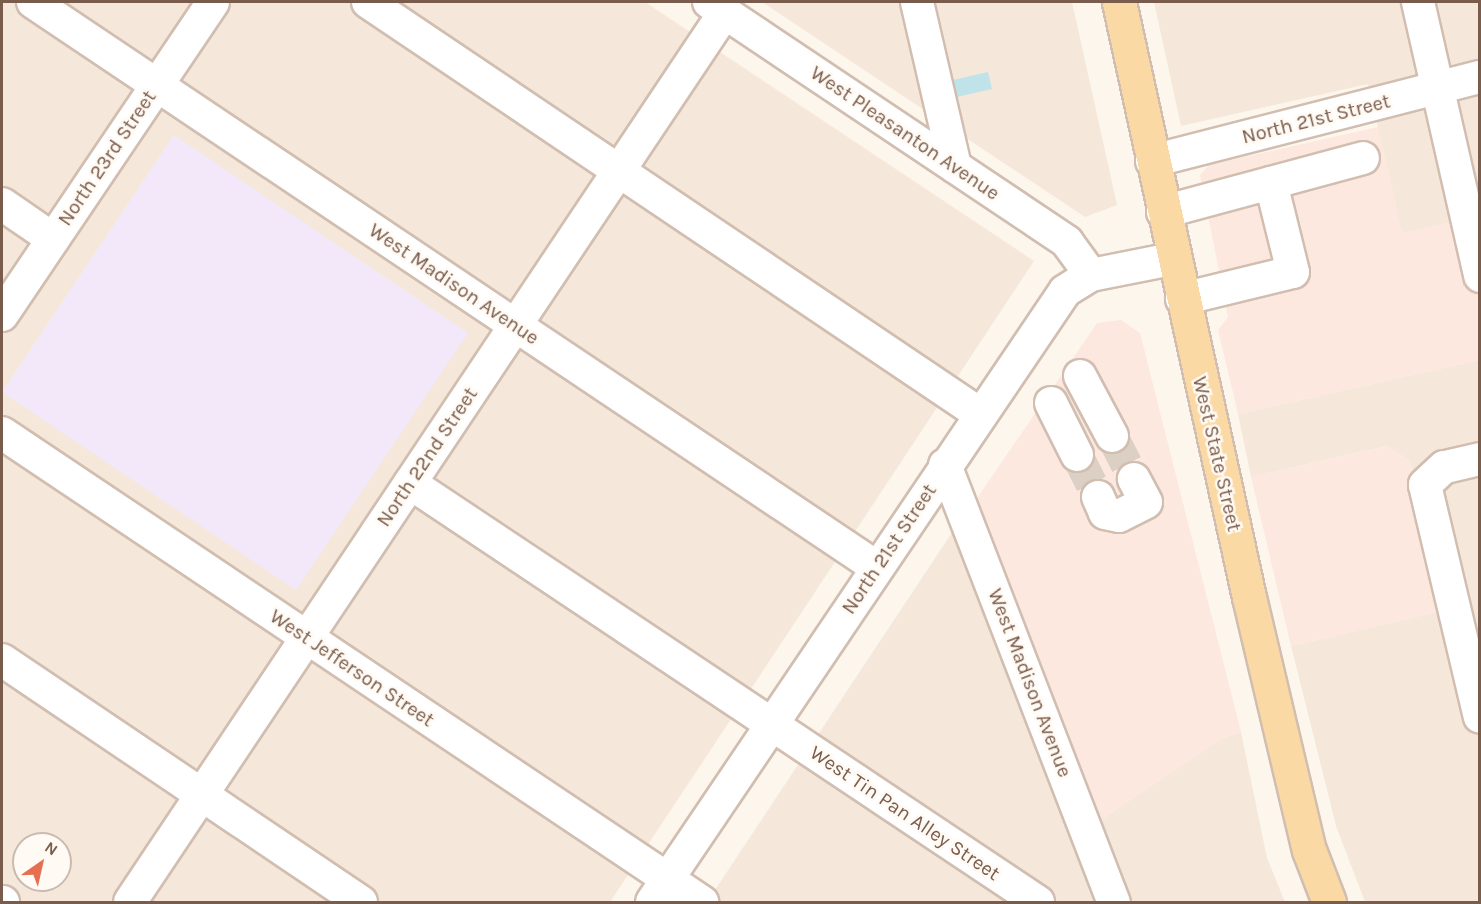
<!DOCTYPE html>
<style>
body{margin:0}
#map{position:relative;width:1481px;height:904px;overflow:hidden;background:#fdf6ec;font-family:Karla,sans-serif}
div>[style]{position:absolute}
.residential>*{inset:0;background:#f5e8da}
.commercial>*{inset:0;background:#fde8e0}
.education>*{inset:0;background:#f3e8fa}
.water>*{inset:0;background:#bfe3e8}
.minor-tunnel>*{height:32px;margin-top:-16px;transform-origin:0;background:repeating-linear-gradient(90deg,#dcd0c4 0 32px,transparent 0 48px)}
.roads{filter:drop-shadow(2px 0 #d1beb0) drop-shadow(-2px 0 #d1beb0) drop-shadow(0 2px #d1beb0) drop-shadow(0 -2px #d1beb0)}
.minor>*{height:32px;margin:-16px;padding:0 16px;transform-origin:16px;border-radius:16px;background:#fff}
.major>*{height:33px;margin:-16.5px;padding:0 16.5px;transform-origin:16.5px;border-radius:16.5px;background:#fbd9a5}
span{translate:-50% -50%;white-space:nowrap;text-align:center;line-height:1.15;-webkit-text-stroke:5px #fffaf3;paint-order:stroke}
.street-label{font-size:20px;color:#7a5c4d}
.frame{position:absolute;inset:0;border:3px solid #7a5c4d;pointer-events:none}
.north{position:absolute;left:12px;top:832px;width:60px;height:60px;box-sizing:border-box;background:#fffaf3;border:2px solid #cabbb1;border-radius:50%;rotate:34deg;font-size:16px;font-weight:700;line-height:24px;text-align:center;color:#7a5c4d}
.north::after{content:'';display:block;margin:auto;width:21px;height:27px;background:#e76f51;clip-path:polygon(50% 0,100% 100%,50% 72%,0 100%)}
</style>
<div id="map">
<div class="residential">
<i style="clip-path:polygon(evenodd,2px 2px,645px 2px,1034px 261px,610px 902px,2px 902px,2px 2px,24px 844px,60px 844px,60px 880px,24px 880px,24px 844px)"></i>
<i style="clip-path:polygon(762px 2px,1072px 2px,1117px 205px,1085px 217px)"></i>
<i style="clip-path:polygon(1154px 2px,1479px 2px,1479px 297px,1462px 220px,1402px 234px,1368px 84px,1181px 126px)"></i>
<i style="clip-path:polygon(1479px 360px,1479px 902px,1365px 902px,1336px 826px,1291px 646px,1445px 610px,1410px 461px,1387px 446px,1251px 477px,1238px 414px)"></i>
<i style="clip-path:polygon(955px 528px,1099px 821px,1222px 738px,1241px 732px,1267px 858px,1285px 902px,707px 902px)"></i>
</div>
<div class="commercial">
<i style="clip-path:polygon(1378px 127px,1402px 233px,1462px 220px,1479px 297px,1479px 360px,1238px 414px,1218px 330px,1228px 317px,1200px 175px,1209px 165px)"></i>
<i style="clip-path:polygon(1121px 320px,1140px 333px,1241px 732px,1222px 738px,1099px 821px,973px 504px,1097px 323px)"></i>
<i style="clip-path:polygon(1388px 446px,1410px 461px,1445px 610px,1291px 646px,1251px 477px)"></i>
</div>
<div class="education">
<i style="clip-path:polygon(174px 135px,468px 333px,296px 590px,2px 392px)"></i>
</div>
<div class="water">
<i style="clip-path:polygon(988px 72px,992px 89px,957px 97px,953px 80px)"></i>
</div>
<div class="minor-tunnel">
<i style="left:1112px;top:436px;width:48px;rotate:62.9deg"></i>
<i style="left:1077px;top:455px;width:47px;rotate:63.4deg"></i>
</div>
<div class="roads">
<div class="minor">
<i style="left:33px;top:2px;width:1015px;rotate:33.83deg"></i>
<i style="left:368px;top:2px;width:738px;rotate:33.95deg"></i>
<i style="left:709px;top:2px;width:431px;rotate:33.8deg"></i>
<i style="left:1067px;top:242px;width:41px;rotate:54deg"></i>
<i style="left:917px;top:2px;width:169px;rotate:77deg"></i>
<i style="left:1418px;top:2px;width:281px;rotate:77.2deg"></i>
<i style="left:1152px;top:161px;width:339px;rotate:-14.4deg"></i>
<i style="left:2px;top:204px;width:62px;rotate:34.5deg"></i>
<i style="left:1163px;top:212px;width:207px;rotate:-15.1deg"></i>
<i style="left:1182px;top:299px;width:114px;rotate:-13.7deg"></i>
<i style="left:1293px;top:272px;width:92px;rotate:-103.9deg"></i>
<i style="left:2px;top:315px;width:377px;rotate:-56deg"></i>
<i style="left:1080px;top:376px;width:68px;rotate:61.9deg"></i>
<i style="left:1051px;top:403px;width:58px;rotate:63.4deg"></i>
<i style="left:2px;top:433px;width:843px;rotate:33.82deg"></i>
<i style="left:1480px;top:459px;width:37px;rotate:167deg"></i>
<i style="left:1444px;top:467px;width:26px;rotate:137deg"></i>
<i style="left:1425px;top:485px;width:238px;rotate:76.7deg"></i>
<i style="left:945px;top:465px;width:469px;rotate:68.9deg"></i>
<i style="left:410px;top:483px;width:755px;rotate:33.71deg"></i>
<i style="left:1098px;top:497px;width:17px;rotate:66deg"></i>
<i style="left:1105px;top:513px;width:14px;rotate:12deg"></i>
<i style="left:1119px;top:516px;width:30px;rotate:-27deg"></i>
<i style="left:1146px;top:502px;width:26px;rotate:-118deg"></i>
<i style="left:2px;top:660px;width:433px;rotate:34deg"></i>
<i style="left:2px;top:902px;width:1px"></i>
<i style="left:130px;top:902px;width:1071px;rotate:-56.24deg"></i>
<i style="left:725px;top:12px;width:10px;rotate:-101deg"></i>
<i style="left:652px;top:902px;width:737px;rotate:-55.94deg"></i>
<i style="left:1065px;top:291px;width:31px;rotate:-32deg"></i>
<i style="left:1091px;top:275px;width:83px;rotate:-11.2deg"></i>
</div>
<div class="major">
<i style="left:1119px;top:2px;width:609px;rotate:77.68deg"></i>
<i style="left:1249px;top:597px;width:260px;rotate:76.7deg"></i>
<i style="left:1309px;top:850px;width:56px;rotate:69deg"></i>
</div>
</div>
<div class="street-label">
<span style="left:1316px;top:119px;rotate:-14deg">North 21st Street</span>
<span style="left:905px;top:133px;rotate:34deg">West Pleasanton Avenue</span>
<span style="left:107px;top:158px;rotate:-56deg">North 23rd Street</span>
<span style="left:454px;top:284px;rotate:34deg">West Madison Avenue</span>
<span style="left:1217px;top:454px;rotate:77deg">West State Street</span>
<span style="left:427px;top:457px;rotate:-56deg">North 22nd Street</span>
<span style="left:889px;top:549px;rotate:-56deg">North 21st Street</span>
<span style="left:352px;top:668px;rotate:34deg">West Jefferson Street</span>
<span style="left:1030px;top:683px;rotate:69deg">West Madison Avenue</span>
<span style="left:905px;top:813px;rotate:34deg">West Tin Pan Alley Street</span>
</div>
<div class="frame"></div>
<div class="north">N</div>
</div>
